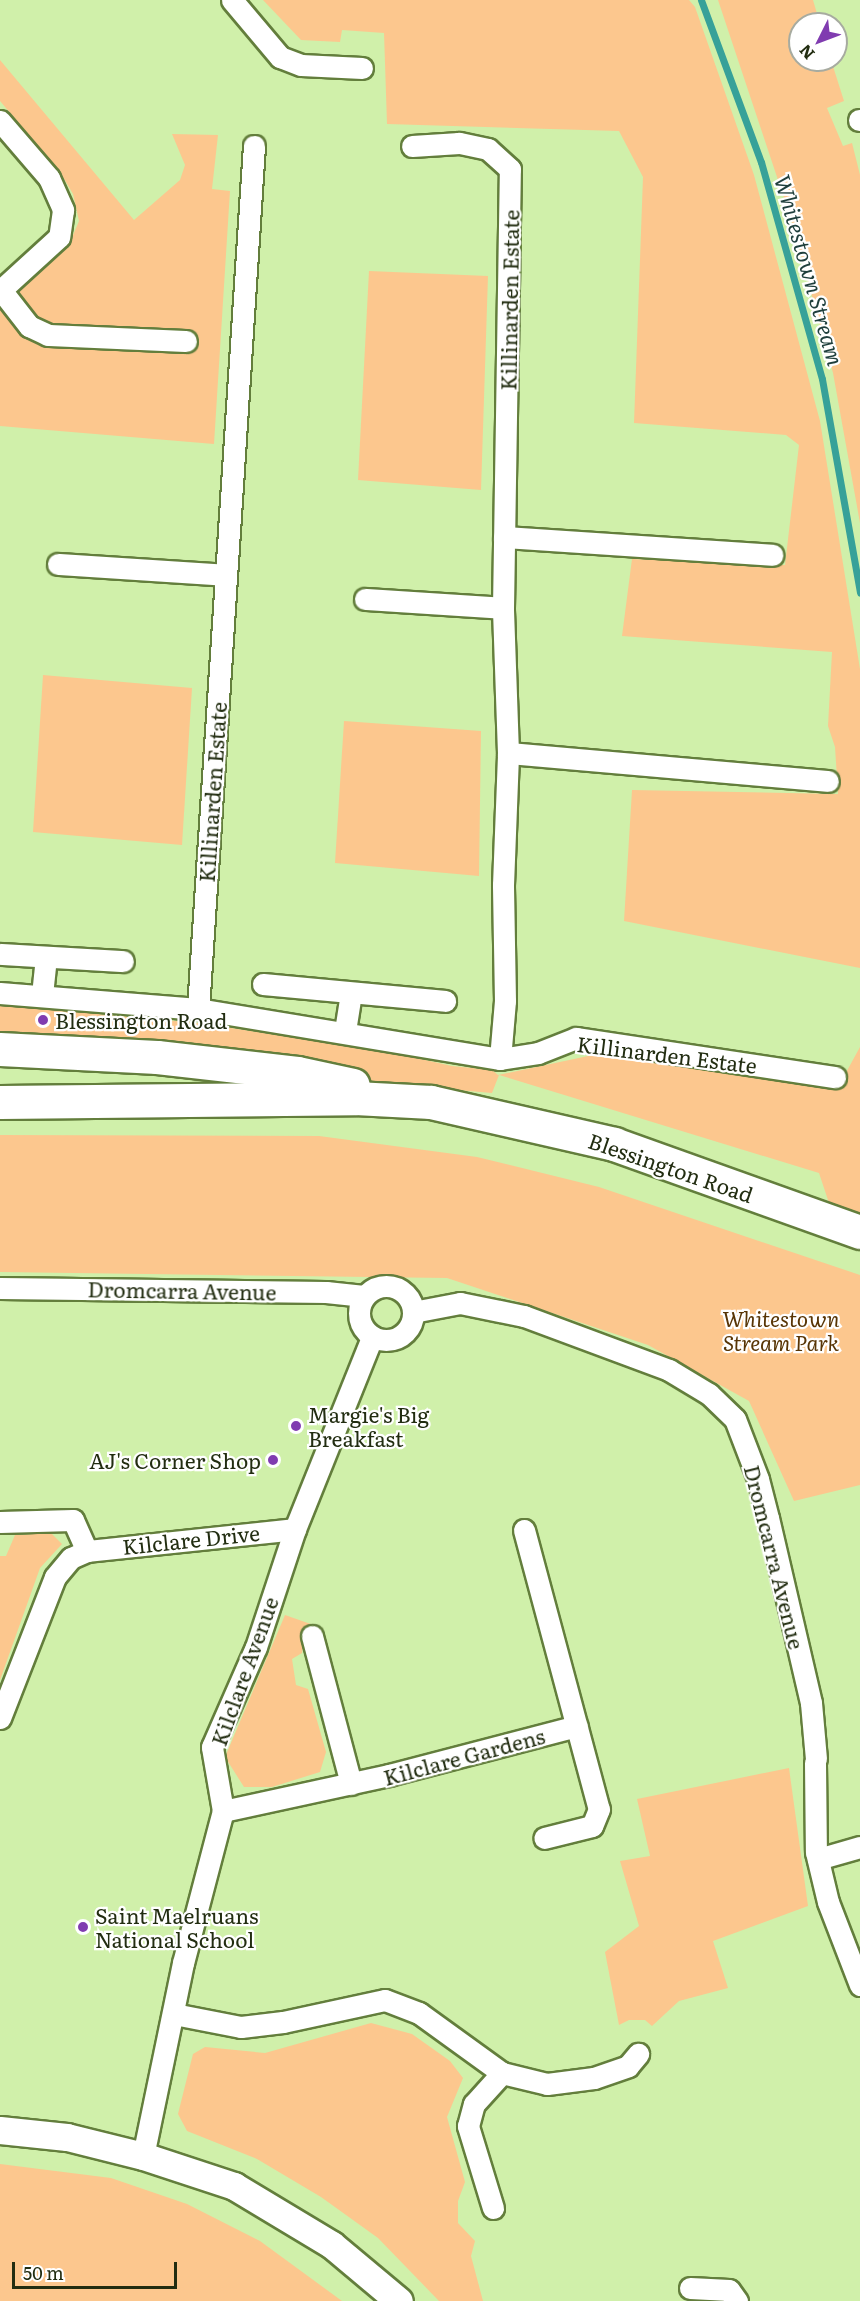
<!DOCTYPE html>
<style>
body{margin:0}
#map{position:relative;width:860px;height:2301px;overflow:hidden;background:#d0f0aa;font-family:Literata,serif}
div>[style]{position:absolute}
.green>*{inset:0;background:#fcc78e}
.stream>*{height:7px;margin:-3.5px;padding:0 3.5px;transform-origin:3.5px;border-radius:3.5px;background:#37a199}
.roads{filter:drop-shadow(2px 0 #637e3c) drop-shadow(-2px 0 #637e3c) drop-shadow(0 2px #637e3c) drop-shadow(0 -2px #637e3c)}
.minor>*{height:21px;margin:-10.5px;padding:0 10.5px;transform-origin:10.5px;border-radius:10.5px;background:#fff}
.minor>.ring{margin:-10.5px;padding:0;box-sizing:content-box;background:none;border:21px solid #fff;border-radius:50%}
.tertiary>*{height:27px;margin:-13.5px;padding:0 13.5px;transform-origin:13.5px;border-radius:13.5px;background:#fff}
.primary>*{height:33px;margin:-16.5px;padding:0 16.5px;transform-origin:16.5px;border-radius:16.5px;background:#fff}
.dots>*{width:16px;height:16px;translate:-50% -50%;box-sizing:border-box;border:3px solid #fff;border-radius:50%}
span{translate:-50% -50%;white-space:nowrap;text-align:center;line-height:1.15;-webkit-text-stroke:4.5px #fff;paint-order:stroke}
.street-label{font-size:21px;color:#222d11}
.poi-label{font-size:21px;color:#222d11}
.left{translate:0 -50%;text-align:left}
.right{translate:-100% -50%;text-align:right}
.park-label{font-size:21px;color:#583505;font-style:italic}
.water-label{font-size:22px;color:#1f3f3c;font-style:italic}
.north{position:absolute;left:788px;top:12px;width:60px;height:60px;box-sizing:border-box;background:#fff;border:2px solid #a7aba0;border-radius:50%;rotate:228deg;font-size:16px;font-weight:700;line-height:24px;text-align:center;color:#222d11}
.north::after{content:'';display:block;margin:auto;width:21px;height:27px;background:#803cb0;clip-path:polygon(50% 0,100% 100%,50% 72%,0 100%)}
.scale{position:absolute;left:12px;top:2262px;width:165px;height:27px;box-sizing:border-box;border:3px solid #222d11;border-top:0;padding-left:8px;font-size:18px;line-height:21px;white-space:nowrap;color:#222d11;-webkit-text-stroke:4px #fff;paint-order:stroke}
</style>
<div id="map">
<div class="green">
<i style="clip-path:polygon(263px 0,689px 0,695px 7px,754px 175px,820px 421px,860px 669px,860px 968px,624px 921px,632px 790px,838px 794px,835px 747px,828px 726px,832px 652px,622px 636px,632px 559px,785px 565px,799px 445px,786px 435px,634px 423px,643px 177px,619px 131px,387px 124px,384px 33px,342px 30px,340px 42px,301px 40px)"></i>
<i style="clip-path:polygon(718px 0,813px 0,820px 24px,800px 24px,800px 60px,831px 60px,844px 101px,827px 108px,843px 146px,852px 143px,860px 175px,860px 523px,833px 373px,790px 216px)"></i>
<i style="clip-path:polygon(0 60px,134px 220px,180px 180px,185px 165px,172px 134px,218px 135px,212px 189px,230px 191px,214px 444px,0 426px,0 308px,68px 247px,79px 221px,73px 194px,60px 172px,0 101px)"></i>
<i style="clip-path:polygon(369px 271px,488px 276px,481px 490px,358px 480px)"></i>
<i style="clip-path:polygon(43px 675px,192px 688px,182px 845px,33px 832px)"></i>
<i style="clip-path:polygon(344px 721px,481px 731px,479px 876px,335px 863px)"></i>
<i style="clip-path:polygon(0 1005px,197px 1023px,385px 1051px,452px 1066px,492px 1070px,498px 1075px,607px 1052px,837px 1089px,860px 1047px,860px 1214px,829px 1203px,819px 1173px,499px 1075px,492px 1093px,365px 1082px,109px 1073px,0 1056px)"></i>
<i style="clip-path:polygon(0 1135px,319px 1136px,477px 1157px,599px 1187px,860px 1275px,860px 1485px,794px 1501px,749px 1401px,648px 1345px,447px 1278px,0 1272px)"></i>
<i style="clip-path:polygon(51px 1533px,62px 1544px,40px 1568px,0 1680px,0 1556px,6px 1556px,15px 1535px)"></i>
<i style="clip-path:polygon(285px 1615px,322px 1628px,305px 1634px,302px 1653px,292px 1659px,296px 1685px,308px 1689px,326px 1752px,320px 1772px,272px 1787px,244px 1787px,225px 1757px)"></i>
<i style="clip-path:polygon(789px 1768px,808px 1906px,713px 1941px,728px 1988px,679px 2001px,652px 2026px,645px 2020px,629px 2020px,619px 2025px,605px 1952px,639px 1926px,620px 1861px,650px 1856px,637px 1799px)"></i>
<i style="clip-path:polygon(371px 2023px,412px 2034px,450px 2061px,463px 2078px,447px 2117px,465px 2182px,458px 2201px,458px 2223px,475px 2241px,471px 2256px,483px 2301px,439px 2301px,378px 2238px,321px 2197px,257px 2159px,187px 2131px,178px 2114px,193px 2054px,205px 2047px,265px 2053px)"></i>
<i style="clip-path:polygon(0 2164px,111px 2178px,187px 2204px,260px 2241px,342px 2301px,0 2301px)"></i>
</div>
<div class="stream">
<i style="left:701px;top:0;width:173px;rotate:69.7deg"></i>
<i style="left:761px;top:162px;width:225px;rotate:74.3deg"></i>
<i style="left:822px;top:379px;width:217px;rotate:79.9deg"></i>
</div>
<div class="roads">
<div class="minor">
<i style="left:232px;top:0;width:75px;rotate:49.9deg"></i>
<i style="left:280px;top:57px;width:22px;rotate:21deg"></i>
<i style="left:301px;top:65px;width:61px;rotate:2.8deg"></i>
<i style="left:859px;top:120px;width:1px"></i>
<i style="left:0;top:121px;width:75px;rotate:49.3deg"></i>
<i style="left:49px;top:178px;width:35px;rotate:66deg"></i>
<i style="left:63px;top:210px;width:27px;rotate:98deg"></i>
<i style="left:59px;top:237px;width:79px;rotate:137.6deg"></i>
<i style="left:1px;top:290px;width:46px;rotate:52.1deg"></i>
<i style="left:29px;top:326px;width:21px;rotate:25deg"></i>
<i style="left:48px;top:335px;width:138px;rotate:2.5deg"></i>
<i style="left:504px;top:537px;width:269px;rotate:3.8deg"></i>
<i style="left:58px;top:564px;width:168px;rotate:3.7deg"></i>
<i style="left:365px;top:599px;width:138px;rotate:3.7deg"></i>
<i style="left:508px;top:753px;width:321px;rotate:5deg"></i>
<i style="left:0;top:954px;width:123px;rotate:3.3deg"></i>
<i style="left:263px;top:984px;width:183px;rotate:5.3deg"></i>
<i style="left:0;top:993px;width:199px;rotate:4.6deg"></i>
<i style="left:198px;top:1009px;width:306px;rotate:9.4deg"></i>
<i style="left:500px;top:1059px;width:58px;rotate:-85.1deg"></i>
<i style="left:505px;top:1001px;width:116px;rotate:-91deg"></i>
<i style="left:503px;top:885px;width:132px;rotate:-87.8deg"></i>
<i style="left:508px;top:753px;width:145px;rotate:-92deg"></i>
<i style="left:503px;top:608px;width:439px;rotate:-89.1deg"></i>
<i style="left:510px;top:169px;width:30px;rotate:-138deg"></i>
<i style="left:488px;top:149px;width:30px;rotate:-168deg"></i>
<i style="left:459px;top:143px;width:47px;rotate:176.3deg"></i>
<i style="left:42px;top:995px;width:38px;rotate:-84deg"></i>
<i style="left:198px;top:1009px;width:865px;rotate:-86.29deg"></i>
<i style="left:345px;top:1031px;width:37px;rotate:-81deg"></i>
<i style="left:500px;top:1059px;width:38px;rotate:-9deg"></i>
<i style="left:538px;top:1053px;width:41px;rotate:-21.5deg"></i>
<i style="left:576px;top:1038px;width:262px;rotate:8.6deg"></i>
<i class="ring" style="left:359px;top:1286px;width:33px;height:33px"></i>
<i style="left:0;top:1288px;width:326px;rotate:0.7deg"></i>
<i style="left:326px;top:1292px;width:38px;rotate:6deg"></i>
<i style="left:413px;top:1312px;width:48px;rotate:-10.8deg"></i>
<i style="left:460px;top:1303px;width:65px;rotate:11.5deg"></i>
<i style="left:524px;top:1316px;width:155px;rotate:20.4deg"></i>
<i style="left:669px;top:1370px;width:47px;rotate:31deg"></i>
<i style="left:709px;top:1394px;width:36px;rotate:44deg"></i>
<i style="left:735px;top:1419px;width:64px;rotate:69deg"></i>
<i style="left:758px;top:1479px;width:40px;rotate:75.6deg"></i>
<i style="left:768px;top:1518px;width:190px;rotate:76.9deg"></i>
<i style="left:811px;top:1703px;width:56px;rotate:84.9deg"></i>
<i style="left:0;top:1522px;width:73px;rotate:-1.6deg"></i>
<i style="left:73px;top:1520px;width:34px;rotate:66deg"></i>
<i style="left:524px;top:1530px;width:289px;rotate:75deg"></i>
<i style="left:599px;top:1809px;width:18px;rotate:112deg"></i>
<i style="left:592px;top:1826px;width:49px;rotate:166deg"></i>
<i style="left:312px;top:1636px;width:153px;rotate:75.2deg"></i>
<i style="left:0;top:1718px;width:151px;rotate:-68.7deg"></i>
<i style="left:55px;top:1577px;width:25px;rotate:-50deg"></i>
<i style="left:71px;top:1558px;width:17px;rotate:-24deg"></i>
<i style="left:87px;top:1551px;width:209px;rotate:-6deg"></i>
<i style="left:815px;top:1763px;width:89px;rotate:89.4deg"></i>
<i style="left:816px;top:1852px;width:51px;rotate:76.5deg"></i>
<i style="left:828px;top:1902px;width:89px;rotate:68.9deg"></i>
<i style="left:223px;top:1811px;width:170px;rotate:-12.2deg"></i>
<i style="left:389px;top:1775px;width:194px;rotate:-14.6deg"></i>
<i style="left:818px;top:1859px;width:44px;rotate:-15.9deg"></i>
<i style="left:174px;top:2014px;width:68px;rotate:11deg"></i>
<i style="left:241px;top:2027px;width:42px;rotate:-6.8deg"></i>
<i style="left:283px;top:2022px;width:104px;rotate:-12.2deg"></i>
<i style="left:385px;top:2000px;width:36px;rotate:21deg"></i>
<i style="left:419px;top:2013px;width:102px;rotate:35.9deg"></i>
<i style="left:502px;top:2073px;width:46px;rotate:13.7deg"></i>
<i style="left:547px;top:2084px;width:47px;rotate:-7.3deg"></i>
<i style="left:594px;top:2078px;width:36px;rotate:-19deg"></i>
<i style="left:628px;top:2066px;width:16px;rotate:-50deg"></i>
<i style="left:143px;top:2156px;width:197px;rotate:-78.3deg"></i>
<i style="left:183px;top:1963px;width:157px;rotate:-75.3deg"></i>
<i style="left:223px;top:1811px;width:65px;rotate:-99.8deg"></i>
<i style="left:212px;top:1747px;width:109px;rotate:-66.3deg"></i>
<i style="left:256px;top:1647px;width:124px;rotate:-71.7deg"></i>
<i style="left:295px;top:1529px;width:207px;rotate:-68.1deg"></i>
<i style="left:493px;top:2208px;width:86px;rotate:-107deg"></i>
<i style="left:468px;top:2126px;width:23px;rotate:-75deg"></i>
<i style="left:474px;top:2104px;width:42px;rotate:-47.9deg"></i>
<i style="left:690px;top:2288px;width:39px;rotate:3deg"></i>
<i style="left:729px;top:2290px;width:14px;rotate:54deg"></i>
</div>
<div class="tertiary">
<i style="left:0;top:2130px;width:67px;rotate:6deg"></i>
<i style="left:67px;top:2137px;width:78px;rotate:14deg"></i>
<i style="left:143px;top:2156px;width:96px;rotate:18.2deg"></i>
<i style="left:234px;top:2186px;width:114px;rotate:31deg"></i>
<i style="left:332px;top:2245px;width:87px;rotate:39.9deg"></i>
</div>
<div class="primary">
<i style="left:0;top:1049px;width:157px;rotate:2.9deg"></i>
<i style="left:157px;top:1057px;width:141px;rotate:6.5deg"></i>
<i style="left:297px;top:1073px;width:57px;rotate:12.1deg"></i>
<i style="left:0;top:1102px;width:355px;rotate:-0.6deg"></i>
<i style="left:355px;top:1098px;width:76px;rotate:3deg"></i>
<i style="left:431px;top:1102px;width:188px;rotate:12.9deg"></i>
<i style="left:614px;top:1144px;width:261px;rotate:19.7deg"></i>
</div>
</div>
<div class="dots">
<i style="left:43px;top:1020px;background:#803cb0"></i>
<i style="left:296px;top:1426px;background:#803cb0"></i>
<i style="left:273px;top:1460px;background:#803cb0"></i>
<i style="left:83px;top:1927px;background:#803cb0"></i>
</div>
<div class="street-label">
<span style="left:509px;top:300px;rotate:-89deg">Killinarden Estate</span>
<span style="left:212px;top:792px;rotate:-86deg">Killinarden Estate</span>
<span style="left:667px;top:1054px;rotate:7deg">Killinarden Estate</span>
<span style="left:671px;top:1167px;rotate:19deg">Blessington Road</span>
<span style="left:182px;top:1290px;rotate:1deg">Dromcarra Avenue</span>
<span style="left:191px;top:1539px;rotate:-6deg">Kilclare Drive</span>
<span style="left:775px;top:1557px;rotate:76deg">Dromcarra Avenue</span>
<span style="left:244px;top:1671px;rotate:-70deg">Kilclare Avenue</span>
<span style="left:464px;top:1756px;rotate:-15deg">Kilclare Gardens</span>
</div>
<div class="poi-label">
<span class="left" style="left:55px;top:1020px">Blessington Road</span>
<span class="left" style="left:308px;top:1426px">Margie's Big<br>Breakfast</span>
<span class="right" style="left:261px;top:1460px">AJ's Corner Shop</span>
<span class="left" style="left:95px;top:1927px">Saint Maelruans<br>National School</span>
</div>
<div class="park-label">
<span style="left:781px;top:1330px">Whitestown<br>Stream Park</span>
</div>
<div class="water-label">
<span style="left:810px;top:270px;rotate:74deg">Whitestown Stream</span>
</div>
<div class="north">N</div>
<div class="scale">50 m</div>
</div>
